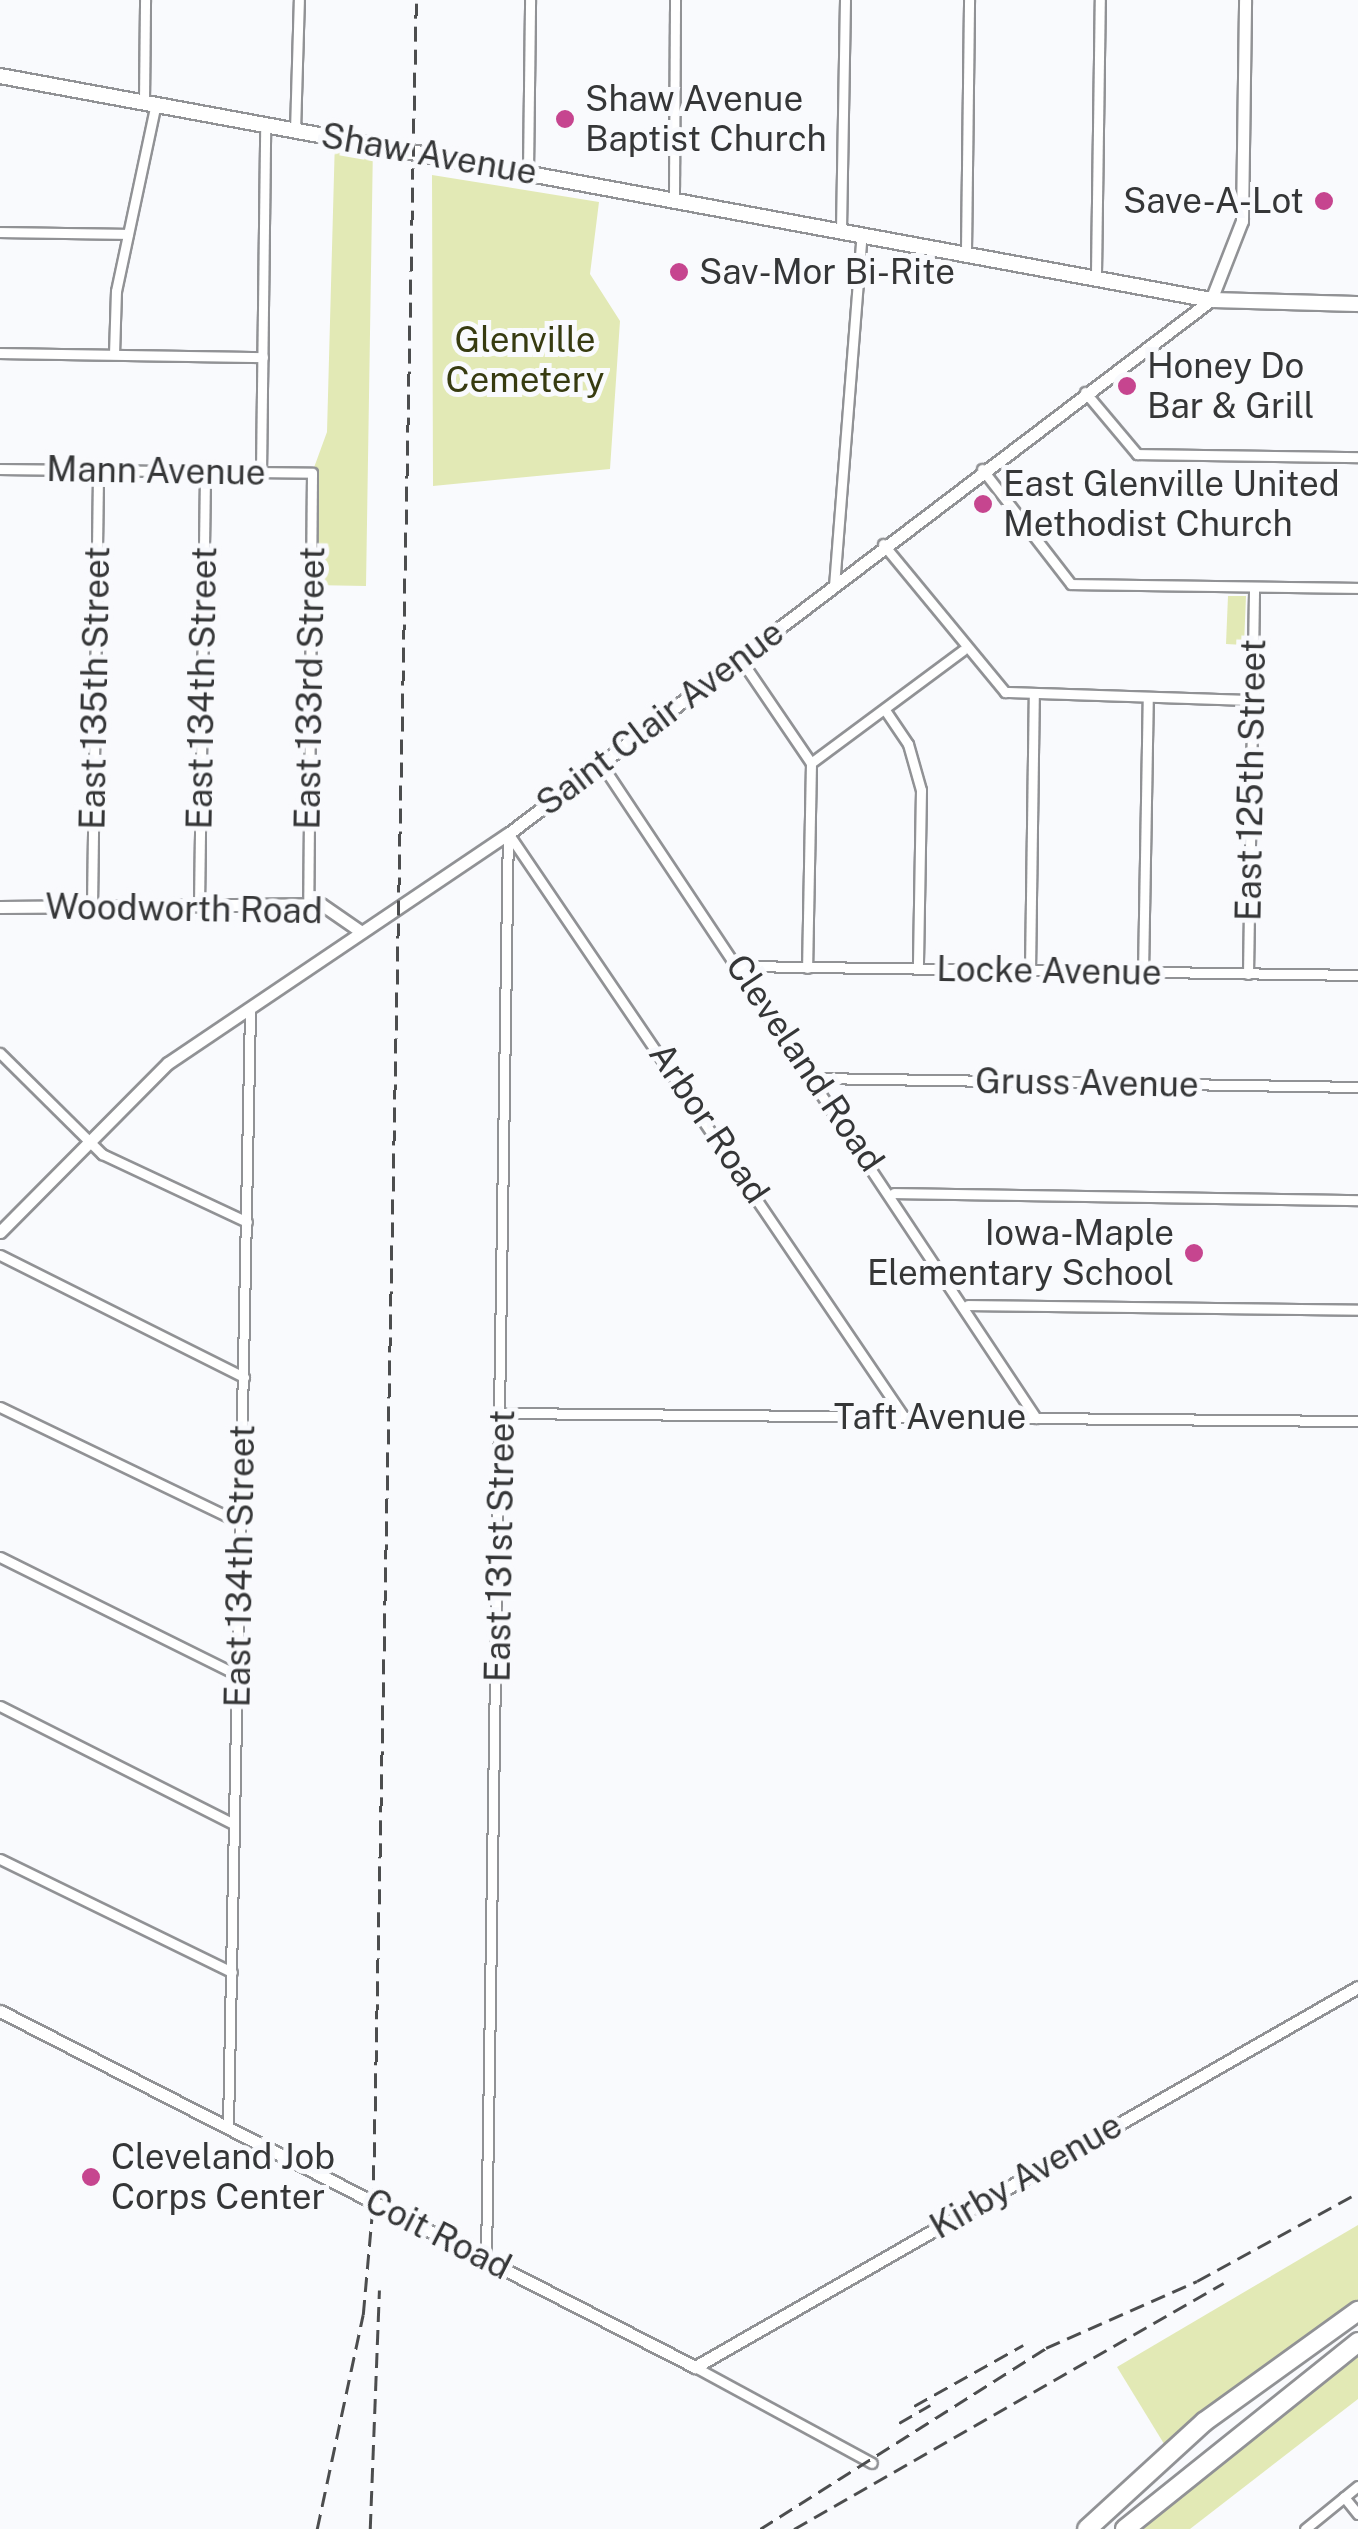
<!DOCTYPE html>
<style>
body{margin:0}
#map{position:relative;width:1358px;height:2529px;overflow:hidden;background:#f9fafd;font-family:"Public Sans",sans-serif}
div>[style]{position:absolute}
.green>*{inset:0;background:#e2e9b5}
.roads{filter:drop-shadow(2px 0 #919295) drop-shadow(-2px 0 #919295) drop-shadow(0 2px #919295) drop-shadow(0 -2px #919295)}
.minor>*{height:9px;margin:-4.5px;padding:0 4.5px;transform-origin:4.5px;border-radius:4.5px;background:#fff}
.tertiary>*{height:11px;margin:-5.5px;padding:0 5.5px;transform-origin:5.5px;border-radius:5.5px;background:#fff}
.secondary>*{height:14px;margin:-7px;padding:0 7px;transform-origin:7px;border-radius:7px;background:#fff}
.motorway>*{height:18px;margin:-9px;padding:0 9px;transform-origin:9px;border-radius:9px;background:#fff}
.rail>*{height:2.5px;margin-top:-1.25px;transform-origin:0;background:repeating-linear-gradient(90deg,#4c4d4e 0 15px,transparent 0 23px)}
.dots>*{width:28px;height:28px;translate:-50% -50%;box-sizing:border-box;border:5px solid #f9fafd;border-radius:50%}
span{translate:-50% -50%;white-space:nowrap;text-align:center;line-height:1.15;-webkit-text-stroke:10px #f9fafd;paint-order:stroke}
.poi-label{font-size:35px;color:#353637}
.left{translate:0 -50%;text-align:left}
.right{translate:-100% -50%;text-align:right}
.street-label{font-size:35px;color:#353637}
.park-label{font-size:35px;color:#373b10}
</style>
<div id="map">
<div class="green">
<i style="clip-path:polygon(335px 138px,373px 144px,366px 586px,311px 585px,312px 473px,327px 432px)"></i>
<i style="clip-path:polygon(432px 175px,599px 202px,590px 274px,620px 321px,610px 469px,433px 486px)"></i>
<i style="clip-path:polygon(1228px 596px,1246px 596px,1244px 645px,1226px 644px)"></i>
<i style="clip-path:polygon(1358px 2225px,1358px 2311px,1169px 2452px,1117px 2367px)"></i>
<i style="clip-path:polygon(1358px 2342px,1358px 2399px,1190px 2529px,1125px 2529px)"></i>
</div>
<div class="roads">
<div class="minor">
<i style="left:144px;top:101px;width:101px;rotate:-89.4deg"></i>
<i style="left:295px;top:131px;width:131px;rotate:-88.3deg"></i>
<i style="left:528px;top:171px;width:171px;rotate:-89.3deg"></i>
<i style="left:674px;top:196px;width:196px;rotate:-89.7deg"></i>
<i style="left:841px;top:229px;width:229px;rotate:-89deg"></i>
<i style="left:0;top:232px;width:128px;rotate:0.9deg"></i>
<i style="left:966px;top:250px;width:250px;rotate:-89.3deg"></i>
<i style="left:1096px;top:273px;width:273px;rotate:-89.2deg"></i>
<i style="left:0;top:353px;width:263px;rotate:0.9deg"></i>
<i style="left:114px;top:354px;width:63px;rotate:-88.2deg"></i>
<i style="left:116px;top:291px;width:192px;rotate:-78deg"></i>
<i style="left:1085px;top:392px;width:81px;rotate:50deg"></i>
<i style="left:1137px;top:454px;width:221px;rotate:0.8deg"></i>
<i style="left:0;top:469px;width:312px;rotate:0.7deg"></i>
<i style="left:312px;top:473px;width:431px;rotate:90.5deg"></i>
<i style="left:982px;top:469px;width:145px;rotate:52.3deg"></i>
<i style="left:1071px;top:584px;width:287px;rotate:0.8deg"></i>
<i style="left:261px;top:472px;width:346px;rotate:-89.3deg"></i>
<i style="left:883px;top:544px;width:192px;rotate:50.5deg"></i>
<i style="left:1005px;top:692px;width:247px;rotate:1.9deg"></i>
<i style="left:834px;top:586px;width:353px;rotate:-85.5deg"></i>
<i style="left:739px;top:657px;width:128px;rotate:55.8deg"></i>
<i style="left:811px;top:763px;width:205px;rotate:91.1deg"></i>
<i style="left:885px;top:710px;width:41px;rotate:55.9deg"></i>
<i style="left:908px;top:744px;width:48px;rotate:74.2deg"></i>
<i style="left:921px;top:790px;width:179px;rotate:91deg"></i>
<i style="left:600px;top:762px;width:788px;rotate:56.39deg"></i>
<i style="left:811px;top:763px;width:189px;rotate:-36.6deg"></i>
<i style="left:510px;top:836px;width:702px;rotate:55.86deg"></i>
<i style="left:199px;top:905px;width:434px;rotate:-89.2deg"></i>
<i style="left:92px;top:906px;width:437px;rotate:-89.2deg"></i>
<i style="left:740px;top:966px;width:618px;rotate:0.83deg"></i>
<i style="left:1030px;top:970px;width:273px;rotate:-89.2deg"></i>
<i style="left:1143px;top:973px;width:275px;rotate:-89deg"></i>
<i style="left:1248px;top:974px;width:387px;rotate:-89.1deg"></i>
<i style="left:0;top:1053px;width:144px;rotate:44.7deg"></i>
<i style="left:102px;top:1154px;width:160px;rotate:25.1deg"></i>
<i style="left:816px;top:1078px;width:542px;rotate:0.95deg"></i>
<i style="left:894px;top:1193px;width:464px;rotate:0.9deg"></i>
<i style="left:0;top:1255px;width:273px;rotate:26.6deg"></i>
<i style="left:968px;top:1305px;width:390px;rotate:0.7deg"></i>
<i style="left:0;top:1407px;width:267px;rotate:25.7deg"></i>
<i style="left:503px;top:1413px;width:855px;rotate:0.54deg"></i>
<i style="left:0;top:1557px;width:266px;rotate:26.4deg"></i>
<i style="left:0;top:1706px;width:262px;rotate:26.8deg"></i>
<i style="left:0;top:1859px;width:258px;rotate:26deg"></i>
<i style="left:228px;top:2125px;width:1117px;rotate:-88.87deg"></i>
<i style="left:486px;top:2259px;width:1425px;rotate:-89.12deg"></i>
<i style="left:695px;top:2367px;width:201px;rotate:28.5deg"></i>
<i style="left:1344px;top:2497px;width:22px;rotate:51deg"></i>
<i style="left:1305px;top:2529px;width:68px;rotate:-39.1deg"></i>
</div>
<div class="tertiary">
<i style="left:0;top:907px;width:321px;rotate:-0.5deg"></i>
<i style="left:321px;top:904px;width:47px;rotate:34.7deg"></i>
<i style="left:0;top:1232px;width:238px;rotate:-45.2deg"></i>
<i style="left:168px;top:1063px;width:410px;rotate:-34deg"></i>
<i style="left:508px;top:834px;width:883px;rotate:-37.22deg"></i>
<i style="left:1211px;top:300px;width:85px;rotate:-68.6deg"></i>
<i style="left:1242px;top:221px;width:221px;rotate:-89.2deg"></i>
<i style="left:0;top:2011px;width:781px;rotate:27.12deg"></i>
<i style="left:695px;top:2367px;width:764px;rotate:-29.82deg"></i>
</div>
<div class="secondary">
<i style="left:0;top:76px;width:1232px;rotate:10.48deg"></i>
<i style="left:1211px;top:300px;width:147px;rotate:1.6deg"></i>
</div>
<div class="motorway">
<i style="left:1087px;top:2529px;width:159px;rotate:-42.4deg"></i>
<i style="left:1204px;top:2422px;width:190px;rotate:-35.8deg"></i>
<i style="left:1125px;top:2529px;width:299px;rotate:-38.7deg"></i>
</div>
</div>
<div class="rail">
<i style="left:914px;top:2406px;width:125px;rotate:-29.2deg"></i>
<i style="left:899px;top:2423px;width:36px;rotate:-30deg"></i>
<i style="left:317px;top:2529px;width:219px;rotate:-77.9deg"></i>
<i style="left:363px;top:2315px;width:112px;rotate:-84.9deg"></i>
<i style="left:373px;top:2203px;width:2203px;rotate:-88.88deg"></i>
<i style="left:370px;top:2529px;width:239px;rotate:-87.8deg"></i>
<i style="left:760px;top:2529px;width:338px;rotate:-32.3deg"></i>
<i style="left:1046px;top:2348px;width:165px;rotate:-23.9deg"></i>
<i style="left:1197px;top:2281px;width:183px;rotate:-28.7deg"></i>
<i style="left:794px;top:2529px;width:495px;rotate:-29.8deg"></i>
</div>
<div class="dots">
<i style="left:565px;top:119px;background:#c6458f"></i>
<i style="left:1324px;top:201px;background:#c6458f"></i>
<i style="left:679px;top:272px;background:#c6458f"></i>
<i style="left:1127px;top:386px;background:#c6458f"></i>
<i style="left:983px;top:504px;background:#c6458f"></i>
<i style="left:1194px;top:1253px;background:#c6458f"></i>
<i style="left:91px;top:2177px;background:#c6458f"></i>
</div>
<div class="poi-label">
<span class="left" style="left:585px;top:119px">Shaw Avenue<br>Baptist Church</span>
<span class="right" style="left:1304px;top:201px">Save-A-Lot</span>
<span class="left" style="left:699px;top:272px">Sav-Mor Bi-Rite</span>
<span class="left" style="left:1147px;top:386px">Honey Do<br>Bar &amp; Grill</span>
<span class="left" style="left:1003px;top:504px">East Glenville United<br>Methodist Church</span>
<span class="right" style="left:1174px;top:1253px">Iowa-Maple<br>Elementary School</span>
<span class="left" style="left:111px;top:2177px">Cleveland Job<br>Corps Center</span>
</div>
<div class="street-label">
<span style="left:429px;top:154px;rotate:10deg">Shaw Avenue</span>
<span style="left:156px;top:471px;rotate:1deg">Mann Avenue</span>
<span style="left:95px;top:688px;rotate:-89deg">East 135th Street</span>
<span style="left:202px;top:688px;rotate:-89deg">East 134th Street</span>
<span style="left:310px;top:688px;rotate:-89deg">East 133rd Street</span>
<span style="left:660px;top:718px;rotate:-37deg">Saint Clair Avenue</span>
<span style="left:1251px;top:780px;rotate:-89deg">East 125th Street</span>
<span style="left:184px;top:909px;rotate:1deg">Woodworth Road</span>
<span style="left:1049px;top:971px;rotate:1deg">Locke Avenue</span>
<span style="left:805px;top:1063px;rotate:56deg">Cleveland Road</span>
<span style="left:1087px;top:1083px;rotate:1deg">Gruss Avenue</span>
<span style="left:709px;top:1123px;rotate:56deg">Arbor Road</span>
<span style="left:930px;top:1417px">Taft Avenue</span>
<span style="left:500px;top:1546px;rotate:-89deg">East 131st Street</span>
<span style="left:240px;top:1566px;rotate:-89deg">East 134th Street</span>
<span style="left:1026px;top:2176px;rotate:-30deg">Kirby Avenue</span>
<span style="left:438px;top:2234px;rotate:27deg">Coit Road</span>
</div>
<div class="park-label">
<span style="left:525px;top:360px">Glenville<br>Cemetery</span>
</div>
</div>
